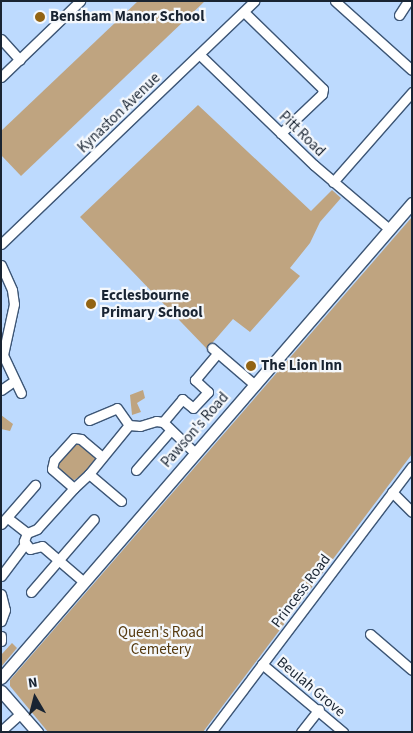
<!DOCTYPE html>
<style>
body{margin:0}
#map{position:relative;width:413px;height:733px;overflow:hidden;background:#bddafe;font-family:"Source Sans 3",sans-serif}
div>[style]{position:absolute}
.green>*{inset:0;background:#bfa480}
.roads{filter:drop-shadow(1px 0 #3d5676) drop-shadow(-1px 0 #3d5676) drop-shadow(0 1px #3d5676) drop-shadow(0 -1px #3d5676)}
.street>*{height:9px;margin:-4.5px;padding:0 4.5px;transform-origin:4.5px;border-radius:4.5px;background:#fff}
.secondary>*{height:11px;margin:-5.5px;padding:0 5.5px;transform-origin:5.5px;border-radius:5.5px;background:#fff}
.dots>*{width:14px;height:14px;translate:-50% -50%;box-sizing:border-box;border:2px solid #f5f8fc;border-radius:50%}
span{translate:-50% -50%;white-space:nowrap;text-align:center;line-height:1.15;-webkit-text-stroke:4.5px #f5f8fc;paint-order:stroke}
.poi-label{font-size:15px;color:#192432;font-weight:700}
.left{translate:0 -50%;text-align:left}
.street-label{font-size:15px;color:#192432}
.park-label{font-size:15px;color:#55390e}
.frame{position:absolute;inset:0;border:2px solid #192432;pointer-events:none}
.north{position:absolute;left:10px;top:673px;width:50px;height:50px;-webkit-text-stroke:4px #f5f8fc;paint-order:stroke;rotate:352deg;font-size:14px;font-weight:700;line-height:20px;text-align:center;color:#192432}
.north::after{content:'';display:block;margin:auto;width:18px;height:22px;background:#192432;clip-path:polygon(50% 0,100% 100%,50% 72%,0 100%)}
</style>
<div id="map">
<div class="green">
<i style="clip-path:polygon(138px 1px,205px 1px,21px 176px,1px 155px,1px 131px)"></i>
<i style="clip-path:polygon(198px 105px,311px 211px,332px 190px,341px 198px,320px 222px,310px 243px,290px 268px,300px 276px,250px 332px,233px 319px,207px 349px,80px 217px)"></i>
<i style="clip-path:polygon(412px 217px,412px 454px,203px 732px,48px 732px,10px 686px,10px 680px)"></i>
<i style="clip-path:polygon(143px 390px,145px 398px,137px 403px,141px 412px,132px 415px,130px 395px)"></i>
<i style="clip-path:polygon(1px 415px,13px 424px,10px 431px,1px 429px)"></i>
<i style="clip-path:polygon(79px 441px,96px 457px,88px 471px,71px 482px,54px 465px,72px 443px)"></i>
<i style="clip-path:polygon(12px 643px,17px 648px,1px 667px,1px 655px)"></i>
</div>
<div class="roads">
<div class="street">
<i style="left:335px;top:1px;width:103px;rotate:41.9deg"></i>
<i style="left:244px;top:12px;width:110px;rotate:44.3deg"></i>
<i style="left:323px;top:89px;width:5px;rotate:101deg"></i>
<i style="left:322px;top:94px;width:57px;rotate:136.4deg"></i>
<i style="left:399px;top:15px;width:17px;rotate:-57deg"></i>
<i style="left:1px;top:39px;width:28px;rotate:48deg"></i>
<i style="left:200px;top:55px;width:158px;rotate:44deg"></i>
<i style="left:314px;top:165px;width:97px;rotate:40.4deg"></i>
<i style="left:1px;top:77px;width:110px;rotate:-43.9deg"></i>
<i style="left:333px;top:182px;width:120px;rotate:-48.7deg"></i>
<i style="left:1px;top:244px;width:351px;rotate:-43.8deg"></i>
<i style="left:1px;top:265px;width:27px;rotate:66deg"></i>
<i style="left:12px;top:290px;width:14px;rotate:82deg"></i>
<i style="left:14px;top:304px;width:52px;rotate:102.2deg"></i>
<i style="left:3px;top:355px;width:42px;rotate:64.7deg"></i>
<i style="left:212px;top:348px;width:57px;rotate:40.7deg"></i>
<i style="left:1px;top:390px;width:16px;rotate:-35deg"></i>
<i style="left:89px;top:420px;width:30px;rotate:-23deg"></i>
<i style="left:117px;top:408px;width:21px;rotate:55deg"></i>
<i style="left:163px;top:422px;width:30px;rotate:-50deg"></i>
<i style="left:182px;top:399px;width:14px;rotate:39deg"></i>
<i style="left:193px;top:408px;width:22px;rotate:-47deg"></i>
<i style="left:208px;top:392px;width:18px;rotate:-137deg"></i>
<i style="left:195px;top:380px;width:35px;rotate:-50deg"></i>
<i style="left:101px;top:456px;width:26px;rotate:-140deg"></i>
<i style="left:81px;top:439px;width:7px;rotate:-172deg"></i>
<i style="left:74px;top:438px;width:30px;rotate:132deg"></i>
<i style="left:54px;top:460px;width:9px;rotate:103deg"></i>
<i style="left:52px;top:469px;width:29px;rotate:41deg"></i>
<i style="left:74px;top:488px;width:21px;rotate:-43deg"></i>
<i style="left:89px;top:474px;width:63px;rotate:-50.8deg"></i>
<i style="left:129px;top:425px;width:11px;rotate:5deg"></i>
<i style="left:140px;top:426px;width:17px;rotate:-17deg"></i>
<i style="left:156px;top:421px;width:7px;rotate:8deg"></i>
<i style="left:163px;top:422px;width:45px;rotate:44.1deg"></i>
<i style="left:136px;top:470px;width:52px;rotate:-48.9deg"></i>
<i style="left:89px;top:474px;width:42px;rotate:40.2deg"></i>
<i style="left:74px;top:488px;width:55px;rotate:132.1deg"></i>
<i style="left:37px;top:529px;width:11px;rotate:158deg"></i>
<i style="left:27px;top:533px;width:9px;rotate:111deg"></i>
<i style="left:24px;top:541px;width:10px;rotate:53deg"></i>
<i style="left:30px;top:549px;width:12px;rotate:-14deg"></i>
<i style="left:42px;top:546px;width:55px;rotate:40.6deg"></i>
<i style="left:392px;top:492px;width:28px;rotate:45deg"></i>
<i style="left:9px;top:519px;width:23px;rotate:38deg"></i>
<i style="left:1px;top:524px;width:52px;rotate:-48.9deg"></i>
<i style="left:1px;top:576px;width:40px;rotate:-53deg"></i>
<i style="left:31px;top:592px;width:96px;rotate:-49.2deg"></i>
<i style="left:1px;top:594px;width:16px;rotate:76deg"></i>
<i style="left:5px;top:610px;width:12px;rotate:110deg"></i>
<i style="left:370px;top:634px;width:55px;rotate:40.6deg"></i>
<i style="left:1px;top:636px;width:5px;rotate:90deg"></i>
<i style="left:262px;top:664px;width:106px;rotate:40deg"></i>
<i style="left:1px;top:731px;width:27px;rotate:-42deg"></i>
<i style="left:211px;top:732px;width:333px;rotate:-52.9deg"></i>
<i style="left:301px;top:732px;width:29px;rotate:-52deg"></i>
</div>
<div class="secondary">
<i style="left:1px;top:678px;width:628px;rotate:-49.13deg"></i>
<i style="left:1px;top:691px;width:55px;rotate:48.7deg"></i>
</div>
</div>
<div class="dots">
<i style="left:40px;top:17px;background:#936413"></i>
<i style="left:91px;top:304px;background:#936413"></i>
<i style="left:251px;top:366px;background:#936413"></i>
</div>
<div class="poi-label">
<span class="left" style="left:50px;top:17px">Bensham Manor School</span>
<span class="left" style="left:101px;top:304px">Ecclesbourne<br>Primary School</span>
<span class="left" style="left:261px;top:366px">The Lion Inn</span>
</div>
<div class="street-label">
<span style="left:119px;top:113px;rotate:-44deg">Kynaston Avenue</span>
<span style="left:302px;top:134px;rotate:44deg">Pitt Road</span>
<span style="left:195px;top:430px;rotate:-49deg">Pawson's Road</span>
<span style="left:301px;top:591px;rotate:-53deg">Princess Road</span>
<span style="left:311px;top:687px;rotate:40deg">Beulah Grove</span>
</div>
<div class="park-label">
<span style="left:161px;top:641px">Queen's Road<br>Cemetery</span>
</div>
<div class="frame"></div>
<div class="north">N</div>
</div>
